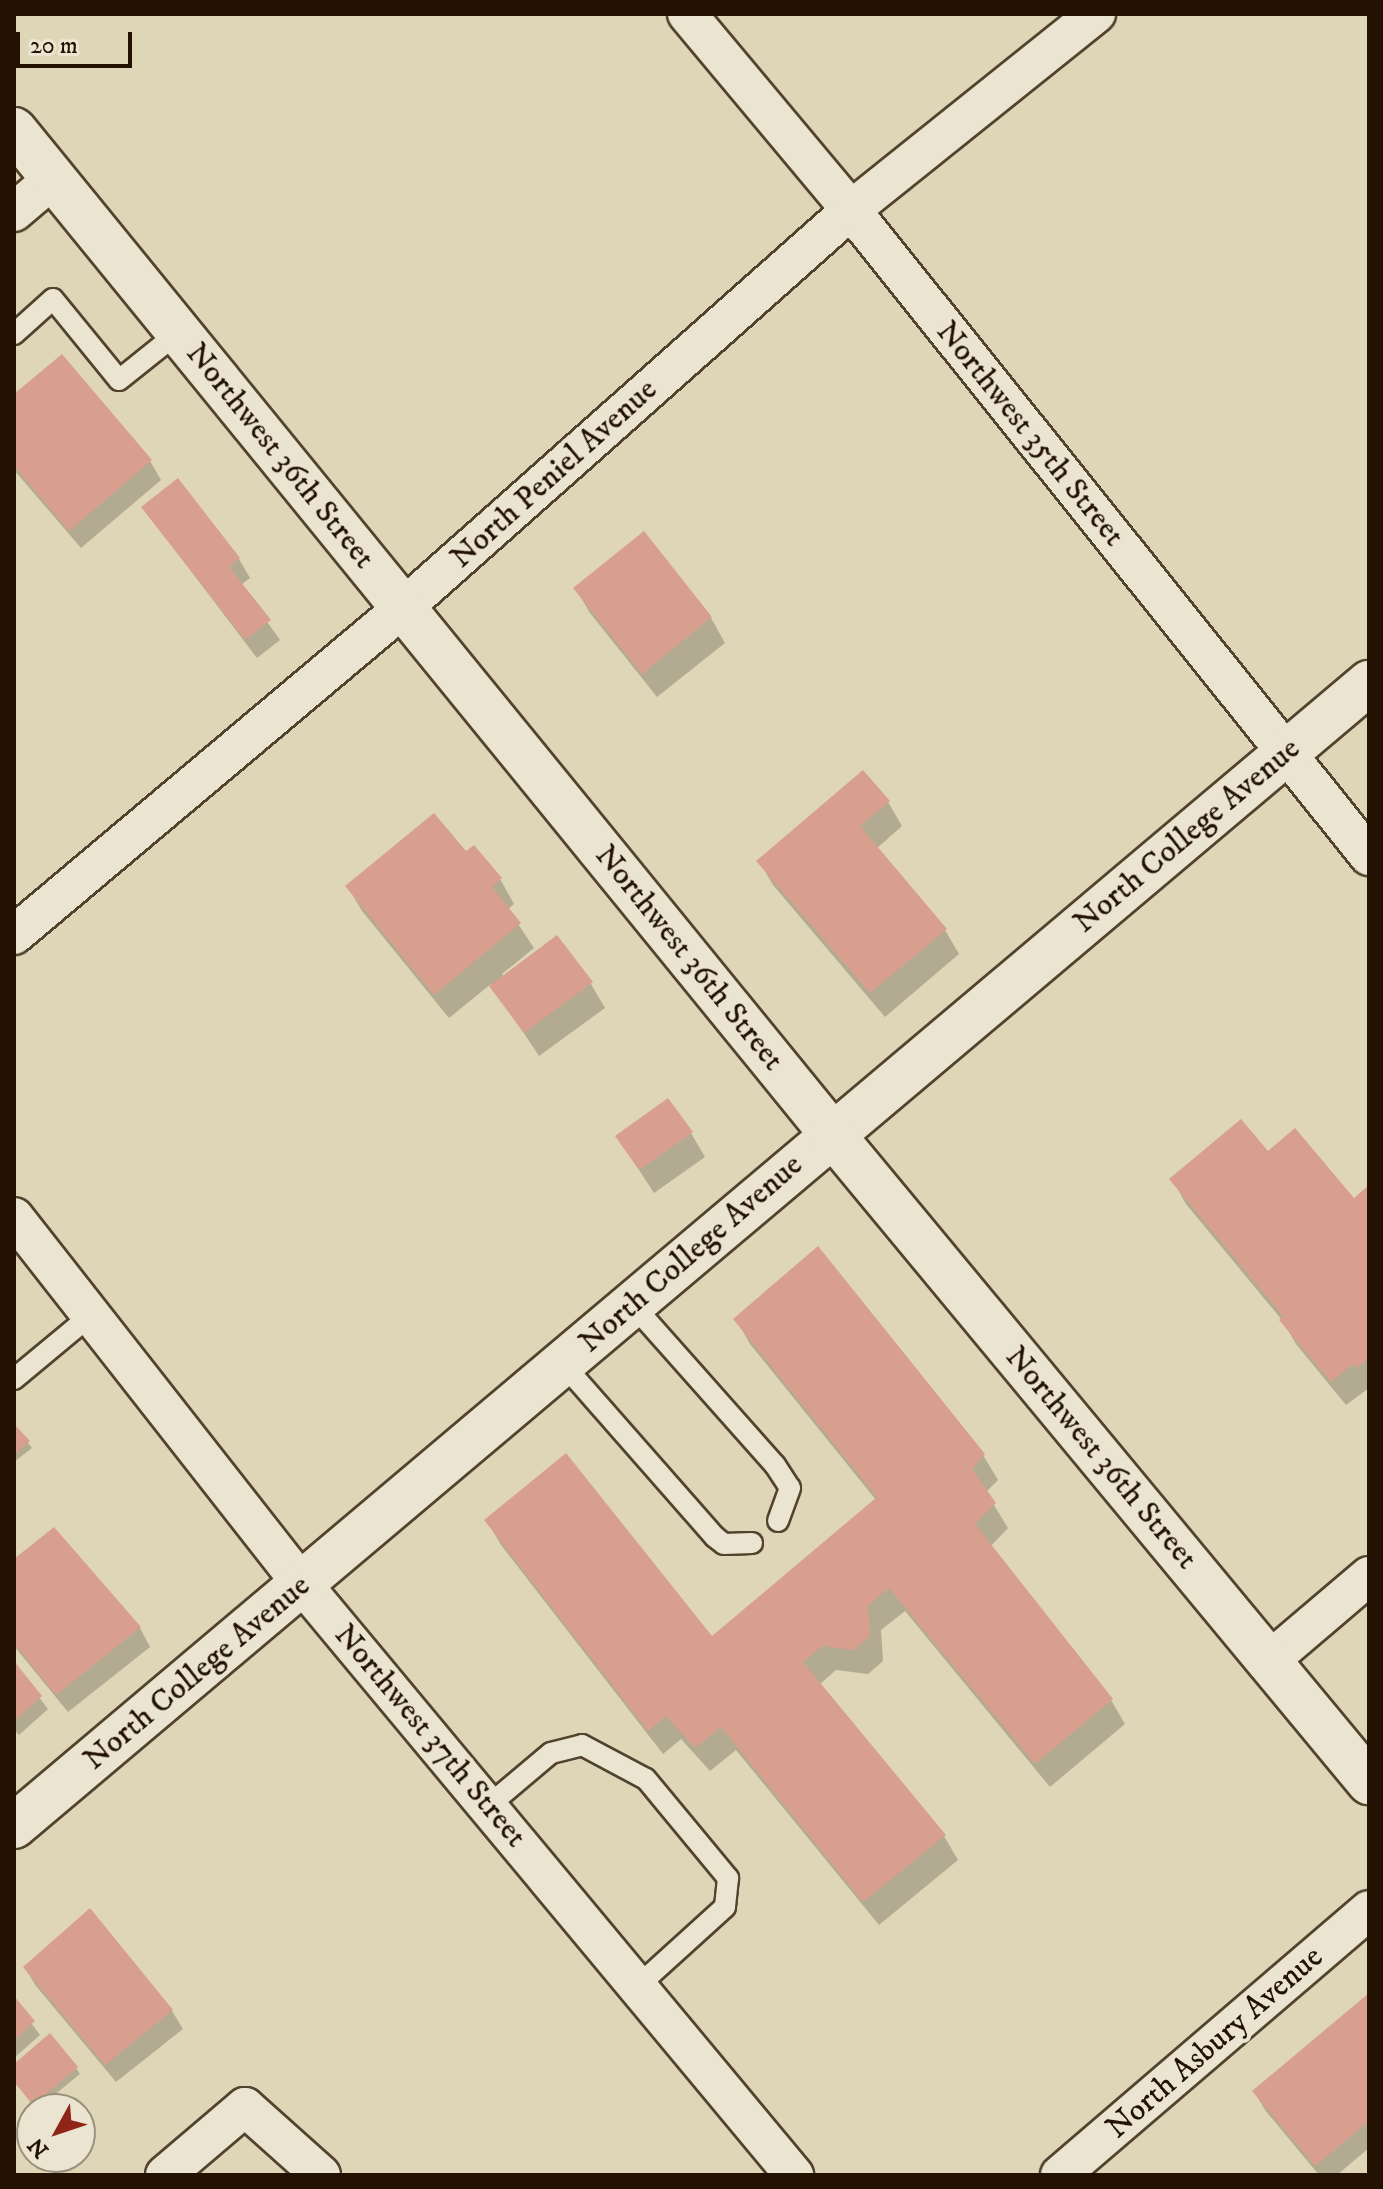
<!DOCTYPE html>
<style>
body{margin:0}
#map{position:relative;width:1383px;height:2189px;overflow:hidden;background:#dfd6b7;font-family:"IM FELL DW Pica",serif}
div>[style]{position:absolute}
.shadow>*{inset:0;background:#0003}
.building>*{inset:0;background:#d99f8e}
.roads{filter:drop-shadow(2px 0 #52432e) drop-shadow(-2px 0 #52432e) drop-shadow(0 2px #52432e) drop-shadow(0 -2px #52432e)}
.service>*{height:20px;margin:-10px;padding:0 10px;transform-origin:10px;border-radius:10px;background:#eae4d0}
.minor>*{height:38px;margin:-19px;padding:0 19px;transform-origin:19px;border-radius:19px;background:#eae4d0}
.tertiary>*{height:44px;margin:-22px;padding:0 22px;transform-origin:22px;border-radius:22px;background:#eae4d0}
.secondary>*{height:44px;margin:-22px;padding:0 22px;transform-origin:22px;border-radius:22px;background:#eae4d0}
span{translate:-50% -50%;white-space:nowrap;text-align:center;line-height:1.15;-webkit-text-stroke:8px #eae4d0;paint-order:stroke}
.street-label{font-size:32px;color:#231201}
.frame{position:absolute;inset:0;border:16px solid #231201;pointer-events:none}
.north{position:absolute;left:16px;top:2093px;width:80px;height:80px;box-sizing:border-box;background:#eae4d0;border:2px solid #9a907d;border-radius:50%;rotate:230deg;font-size:22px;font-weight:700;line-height:32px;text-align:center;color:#231201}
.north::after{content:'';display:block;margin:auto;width:28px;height:36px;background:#8f2418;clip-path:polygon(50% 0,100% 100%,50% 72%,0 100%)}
.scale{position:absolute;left:16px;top:32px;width:116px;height:36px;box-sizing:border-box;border:4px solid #231201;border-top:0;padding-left:10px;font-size:24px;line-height:28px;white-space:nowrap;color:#231201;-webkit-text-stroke:6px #eae4d0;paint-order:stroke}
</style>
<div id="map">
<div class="shadow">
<i style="clip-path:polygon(14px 397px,150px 461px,161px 480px,81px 548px,14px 470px)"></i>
<i style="clip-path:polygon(177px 481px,239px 559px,250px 578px,241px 585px,280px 640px,257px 658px,143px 508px)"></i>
<i style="clip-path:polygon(643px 534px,711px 618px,725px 643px,657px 697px,590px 613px,576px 589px)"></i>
<i style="clip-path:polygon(888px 802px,902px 826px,876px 849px,945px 930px,959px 954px,885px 1017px,773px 885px,759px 861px)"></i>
<i style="clip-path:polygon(465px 854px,500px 879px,514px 904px,508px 909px,534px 948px,502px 974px,504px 977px,591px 984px,605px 1008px,539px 1056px,491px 984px,449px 1018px,362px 911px,348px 887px)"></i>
<i style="clip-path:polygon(691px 1133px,705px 1157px,654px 1193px,617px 1136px)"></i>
<i style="clip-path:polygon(1268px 1153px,1353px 1201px,1369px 1188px,1369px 1388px,1346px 1405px,1296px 1344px,1282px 1320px,1186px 1204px,1172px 1179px)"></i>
<i style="clip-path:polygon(736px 1319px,983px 1455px,998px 1480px,986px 1492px,1008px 1528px,990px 1547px,1111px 1700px,1125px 1724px,1050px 1787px,905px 1611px,881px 1630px,883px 1661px,868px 1674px,836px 1670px,819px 1685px,944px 1836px,958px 1860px,879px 1925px,736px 1750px,710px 1771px,681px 1739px,663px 1754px,501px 1545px,487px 1521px,711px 1638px,876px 1500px,750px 1344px)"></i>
<i style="clip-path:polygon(14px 1426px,32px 1448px,14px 1462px)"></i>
<i style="clip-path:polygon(53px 1529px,140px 1628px,150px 1647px,68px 1712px,14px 1646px,14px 1562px)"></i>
<i style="clip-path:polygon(14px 1664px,48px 1709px,19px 1735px,14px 1730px)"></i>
<i style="clip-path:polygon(25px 1968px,172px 2011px,183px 2029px,116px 2082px,36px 1986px)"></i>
<i style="clip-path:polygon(1369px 1995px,1369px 2148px,1337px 2175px,1319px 2175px,1265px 2110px,1254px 2091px)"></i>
<i style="clip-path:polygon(14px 1999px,40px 2035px,14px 2058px)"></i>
<i style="clip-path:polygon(14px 2066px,76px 2068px,80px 2074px,37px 2109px,14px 2081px)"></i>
</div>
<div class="building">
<i style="clip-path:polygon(62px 354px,152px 460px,69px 531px,14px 466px,14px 394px)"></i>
<i style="clip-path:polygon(178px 478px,240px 558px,229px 567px,271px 620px,245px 640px,141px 507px)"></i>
<i style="clip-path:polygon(644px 531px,712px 617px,642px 674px,573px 588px)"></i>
<i style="clip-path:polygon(863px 770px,890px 801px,860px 826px,947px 929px,870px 993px,756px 861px)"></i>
<i style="clip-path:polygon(434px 813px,466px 851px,474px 845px,502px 878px,492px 887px,521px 923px,434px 995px,345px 886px)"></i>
<i style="clip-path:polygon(557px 935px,593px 982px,524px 1033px,489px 986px)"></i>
<i style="clip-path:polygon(668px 1098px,693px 1132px,639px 1170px,615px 1136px)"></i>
<i style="clip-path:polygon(1241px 1119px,1268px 1151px,1295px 1128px,1354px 1198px,1369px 1185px,1369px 1358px,1357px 1368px,1353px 1364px,1331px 1382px,1279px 1320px,1283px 1316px,1169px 1179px)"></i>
<i style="clip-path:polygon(818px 1246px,985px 1454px,972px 1469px,996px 1503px,975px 1524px,1113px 1699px,1035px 1764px,889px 1588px,868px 1605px,870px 1636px,854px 1650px,822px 1646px,803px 1662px,946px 1835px,863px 1902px,721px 1727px,695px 1748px,666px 1716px,648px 1731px,484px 1520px,566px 1453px,712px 1636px,877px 1497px,733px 1319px)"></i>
<i style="clip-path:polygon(14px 1424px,30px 1441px,14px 1455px)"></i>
<i style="clip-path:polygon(54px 1527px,141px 1627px,56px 1695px,14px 1643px,14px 1559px)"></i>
<i style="clip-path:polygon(14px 1661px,42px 1696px,14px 1721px)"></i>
<i style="clip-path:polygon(90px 1908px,173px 2010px,105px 2065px,23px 1967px)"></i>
<i style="clip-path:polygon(1369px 1993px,1369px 2121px,1315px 2166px,1252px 2091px)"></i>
<i style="clip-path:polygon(14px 1996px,35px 2021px,14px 2040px)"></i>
<i style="clip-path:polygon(50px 2033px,78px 2067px,33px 2105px,14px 2082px,14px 2064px)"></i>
</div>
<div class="roads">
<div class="service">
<i style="left:14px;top:334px;width:52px;rotate:-41.9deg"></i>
<i style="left:53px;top:299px;width:104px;rotate:50.8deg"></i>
<i style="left:119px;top:380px;width:77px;rotate:-38.7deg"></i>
<i style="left:632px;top:1304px;width:215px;rotate:48.4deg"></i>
<i style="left:775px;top:1465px;width:27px;rotate:57deg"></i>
<i style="left:790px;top:1488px;width:35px;rotate:110deg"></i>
<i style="left:563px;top:1364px;width:230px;rotate:48.7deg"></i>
<i style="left:715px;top:1537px;width:11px;rotate:38deg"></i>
<i style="left:724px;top:1544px;width:28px;rotate:-2deg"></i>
<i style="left:14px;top:1379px;width:100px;rotate:-39.7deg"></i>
<i style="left:488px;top:1806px;width:82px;rotate:-40.1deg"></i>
<i style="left:551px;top:1753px;width:32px;rotate:-14deg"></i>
<i style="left:582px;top:1745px;width:72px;rotate:28deg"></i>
<i style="left:646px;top:1779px;width:129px;rotate:50.4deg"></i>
<i style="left:728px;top:1878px;width:29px;rotate:96deg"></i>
<i style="left:725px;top:1907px;width:118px;rotate:137.8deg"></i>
</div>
<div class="minor">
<i style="left:687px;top:14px;width:256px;rotate:50.1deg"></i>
<i style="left:851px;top:210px;width:828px;rotate:51.28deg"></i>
<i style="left:14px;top:212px;width:52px;rotate:-40.4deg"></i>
<i style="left:14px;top:935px;width:510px;rotate:-40.06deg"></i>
<i style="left:404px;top:607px;width:598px;rotate:-41.61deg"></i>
<i style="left:851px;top:210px;width:314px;rotate:-38.7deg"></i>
<i style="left:14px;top:1217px;width:468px;rotate:51.9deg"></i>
<i style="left:303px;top:1585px;width:768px;rotate:50.23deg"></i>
<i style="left:1269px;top:1661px;width:131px;rotate:-40.4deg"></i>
<i style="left:165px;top:2175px;width:105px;rotate:-40.4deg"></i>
<i style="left:245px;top:2107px;width:102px;rotate:41.8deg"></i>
<i style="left:1060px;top:2175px;width:407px;rotate:-40.6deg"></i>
</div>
<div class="tertiary">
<i style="left:14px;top:1826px;width:1773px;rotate:-40.15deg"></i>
</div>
<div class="secondary">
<i style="left:14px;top:130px;width:1295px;rotate:50.83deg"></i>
<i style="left:832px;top:1134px;width:842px;rotate:50.35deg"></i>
</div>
</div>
<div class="street-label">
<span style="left:1030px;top:434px;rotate:51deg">Northwest 35th Street</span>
<span style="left:280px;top:456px;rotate:51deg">Northwest 36th Street</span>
<span style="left:554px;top:474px;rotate:-42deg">North Peniel Avenue</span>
<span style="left:1187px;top:836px;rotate:-40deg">North College Avenue</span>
<span style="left:689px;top:958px;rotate:51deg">Northwest 36th Street</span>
<span style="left:691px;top:1254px;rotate:-41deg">North College Avenue</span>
<span style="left:1101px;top:1458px;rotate:50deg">Northwest 36th Street</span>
<span style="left:197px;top:1673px;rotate:-40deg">North College Avenue</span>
<span style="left:430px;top:1736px;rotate:50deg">Northwest 37th Street</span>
<span style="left:1215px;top:2043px;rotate:-41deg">North Asbury Avenue</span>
</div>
<div class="frame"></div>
<div class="north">N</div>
<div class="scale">20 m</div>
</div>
